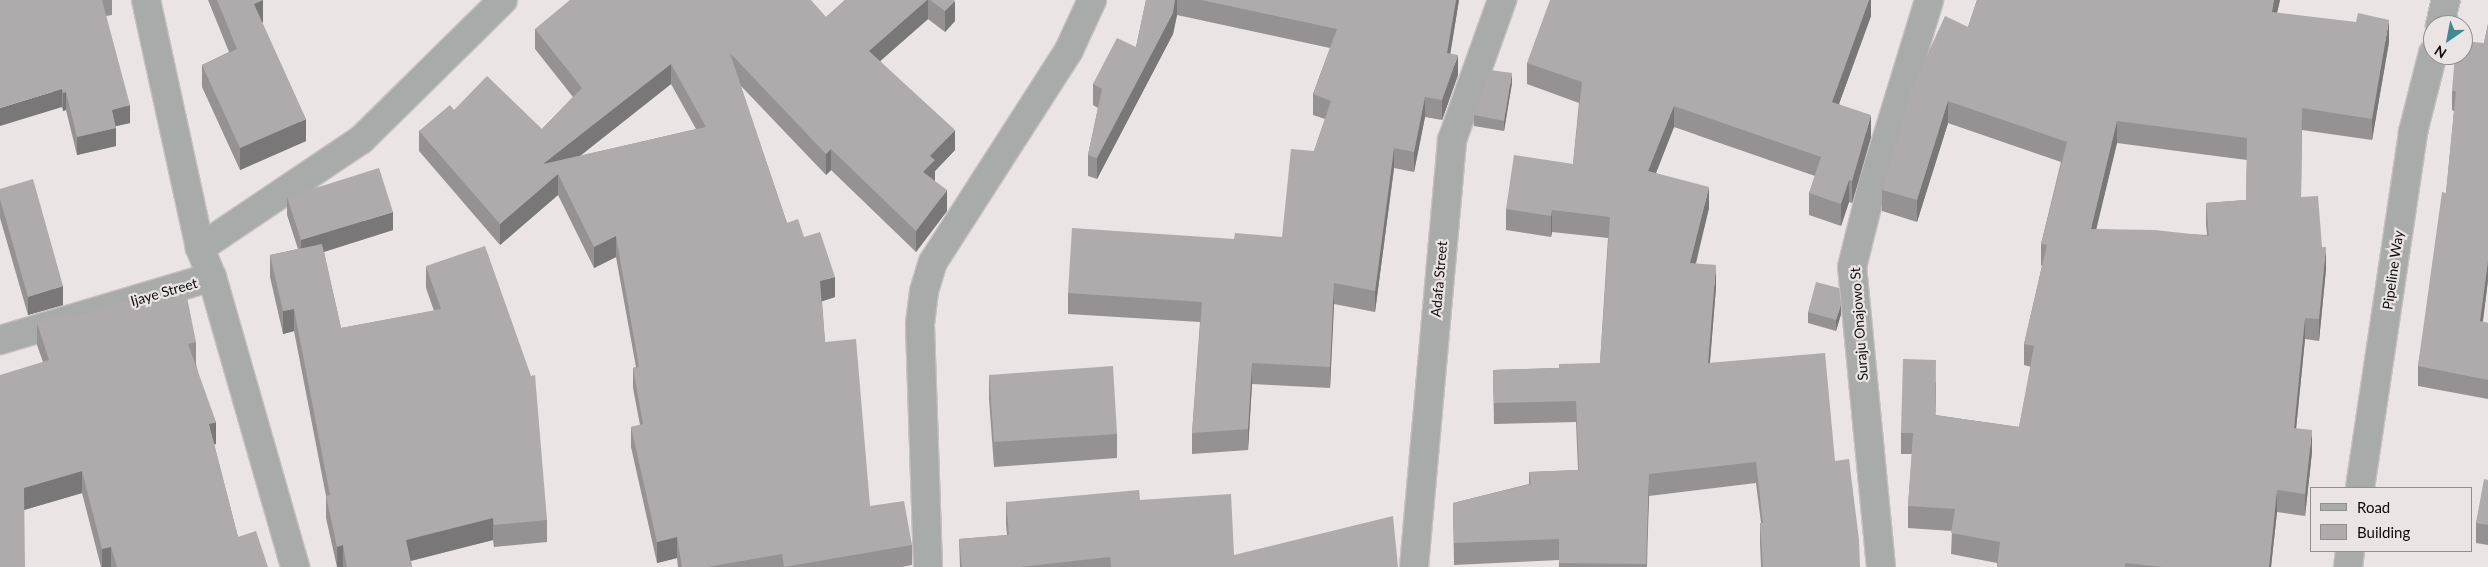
<!DOCTYPE html>
<style>
body{margin:0}
#map{position:relative;width:2488px;height:567px;overflow:hidden;background:#eae4e4;font-family:Lato,sans-serif}
div>[style]{position:absolute}
.roads{filter:drop-shadow(1px 0 #c7c1c1) drop-shadow(-1px 0 #c7c1c1) drop-shadow(0 1px #c7c1c1) drop-shadow(0 -1px #c7c1c1)}
.minor>*{height:28px;margin:-14px;padding:0 14px;transform-origin:14px;border-radius:14px;background:#a9abab}
.wall>*{inset:0;background:#969293}
.shaded-wall>*{inset:0;background:#7a7778}
.building>*{inset:0;background:#afaaab}
span{translate:-50% -50%;white-space:nowrap;text-align:center;line-height:1.15;-webkit-text-stroke:4.5px #eae4e4;paint-order:stroke}
.street-label{font-size:14px;color:#0e0c0c}
.legend{position:absolute;left:2310px;top:487px;width:162px;height:65px;box-sizing:border-box;background:#eae4e4;border:1px solid #928e8e;margin:0;padding:6px 9px;list-style:none;font-size:15px;color:#0e0c0c}
.legend li{display:flex;align-items:center;gap:10px;height:25px}
.legend b{width:25px;border:1px solid #928e8e}
.north{position:absolute;left:2423px;top:15px;width:50px;height:50px;box-sizing:border-box;background:#eae4e4;border:1px solid #928e8e;border-radius:50%;rotate:213deg;font-size:14px;font-weight:700;line-height:20px;text-align:center;color:#0e0c0c}
.north::after{content:'';display:block;margin:auto;width:18px;height:22px;background:#428993;clip-path:polygon(50% 0,100% 100%,50% 72%,0 100%)}
</style>
<div id="map">
<div class="roads">
<div class="minor">
<i style="left:146px;top:0;width:254px;rotate:77.7deg"></i>
<i style="left:200px;top:248px;width:31px;rotate:68deg"></i>
<i style="left:212px;top:277px;width:302px;rotate:74deg"></i>
<i style="left:2440px;top:25px;width:26px;rotate:-77deg"></i>
<i style="left:200px;top:248px;width:194px;rotate:-33.9deg"></i>
<i style="left:361px;top:140px;width:199px;rotate:-44.6deg"></i>
<i style="left:0;top:340px;width:221px;rotate:-16.6deg"></i>
<i style="left:2360px;top:488px;width:360px;rotate:-81.5deg"></i>
<i style="left:2413px;top:132px;width:81px;rotate:-75.8deg"></i>
<i style="left:928px;top:567px;width:243px;rotate:-91.9deg"></i>
<i style="left:920px;top:324px;width:33px;rotate:-83deg"></i>
<i style="left:924px;top:291px;width:30px;rotate:-73deg"></i>
<i style="left:933px;top:262px;width:252px;rotate:-57.3deg"></i>
<i style="left:1069px;top:50px;width:55px;rotate:-65.3deg"></i>
<i style="left:1414px;top:567px;width:429px;rotate:-84.9deg"></i>
<i style="left:1452px;top:140px;width:149px;rotate:-70.3deg"></i>
<i style="left:1881px;top:567px;width:301px;rotate:-95.5deg"></i>
<i style="left:1852px;top:267px;width:82px;rotate:-76deg"></i>
<i style="left:1872px;top:187px;width:195px;rotate:-73deg"></i>
<i style="left:2348px;top:567px;width:16px;rotate:-83deg"></i>
</div>
</div>
<div class="wall">
<i style="clip-path:polygon(0 0,112px 0,112px 15px,106px 16px,130px 123px,116px 126px,116px 146px,77px 155px,66px 110px,63px 111px,62px 107px)"></i>
<i style="clip-path:polygon(208px 0,263px 0,263px 22px,262px 23px,306px 141px,240px 170px,202px 87px,202px 65px,229px 52px)"></i>
<i style="clip-path:polygon(evenodd,845px 0,954px 0,955px 21px,945px 32px,928px 19px,880px 61px,955px 150px,935px 171px,935px 181px,947px 211px,916px 252px,831px 170px,826px 175px,740px 85px,787px 223px,804px 237px,835px 297px,822px 301px,825px 342px,870px 506px,912px 545px,912px 565px,902px 567px,678px 567px,677px 558px,657px 563px,631px 447px,631px 427px,640px 425px,633px 388px,633px 368px,636px 367px,616px 257px,594px 268px,558px 195px,500px 245px,419px 151px,419px 131px,454px 110px,542px 129px,573px 97px,535px 49px,535px 29px,826px 17px,845px 0,671px 84px,696px 129px,580px 156px,671px 84px)"></i>
<i style="clip-path:polygon(1146px 0,1459px 0,1450px 54px,1458px 75px,1442px 120px,1425px 117px,1414px 172px,1394px 168px,1375px 312px,1334px 304px,1330px 388px,1252px 384px,1248px 450px,1192px 454px,1192px 433px,1200px 322px,1068px 314px,1068px 293px,1234px 239px,1282px 237px,1314px 151px,1325px 119px,1313px 115px,1313px 94px,1330px 48px,1177px 15px,1173px 34px,1097px 179px,1088px 176px,1088px 155px,1098px 108px,1093px 105px,1093px 84px,1136px 47px)"></i>
<i style="clip-path:polygon(1871px 0,1871px 16px,1839px 104px,1871px 137px,1852px 203px,1849px 202px,1841px 226px,1809px 215px,1809px 193px,1815px 176px,1674px 127px,1656px 173px,1709px 208px,1696px 264px,1716px 287px,1710px 363px,1835px 461px,1860px 567px,1761px 567px,1760px 544px,1760px 523px,1761px 523px,1756px 483px,1649px 496px,1647px 567px,1559px 567px,1559px 560px,1454px 565px,1453px 503px,1529px 484px,1529px 472px,1578px 470px,1576px 422px,1494px 424px,1493px 370px,1559px 368px,1600px 363px,1608px 238px,1552px 232px,1551px 237px,1506px 230px,1506px 209px,1573px 164px,1579px 103px,1527px 84px,1527px 63px)"></i>
<i style="clip-path:polygon(evenodd,1977px 0,2280px 0,2277px 13px,2389px 42px,2372px 140px,2302px 130px,2301px 197px,2322px 247px,2326px 269px,2319px 341px,2305px 339px,2296px 428px,2312px 452px,2305px 516px,2277px 512px,2271px 567px,1997px 567px,1997px 563px,1951px 554px,1952px 531px,1908px 528px,1908px 506px,1912px 454px,1901px 454px,1901px 433px,1936px 382px,1935px 415px,2019px 427px,2031px 367px,2024px 365px,2024px 344px,2042px 266px,2041px 265px,2041px 244px,2061px 162px,1948px 123px,1917px 222px,1882px 211px,1882px 190px,1968px 27px,1977px 0,2117px 143px,2247px 160px,2246px 200px,2206px 203px,2206px 225px,2207px 235px,2096px 229px,2117px 143px)"></i>
<i style="clip-path:polygon(2488px 24px,2488px 280px,2483px 322px,2488px 323px,2488px 399px,2418px 386px,2418px 366px,2446px 193px,2454px 111px,2452px 110px,2452px 91px,2484px 43px)"></i>
<i style="clip-path:polygon(1512px 83px,1504px 131px,1474px 126px,1474px 115px)"></i>
<i style="clip-path:polygon(0 189px,63px 305px,28px 315px,0 218px)"></i>
<i style="clip-path:polygon(287px 197px,393px 230px,324px 252px,341px 328px,434px 311px,426px 288px,426px 266px,547px 520px,547px 542px,494px 547px,493px 540px,411px 561px,412px 567px,337px 567px,326px 518px,326px 496px,294px 331px,283px 334px,270px 277px,270px 255px,298px 249px,287px 215px)"></i>
<i style="clip-path:polygon(1808px 312px,1841px 314px,1836px 331px,1808px 323px)"></i>
<i style="clip-path:polygon(73px 317px,196px 342px,196px 364px,216px 444px,214px 444px,238px 537px,268px 567px,101px 567px,82px 493px,24px 510px,0 567px,43px 362px,37px 345px,37px 323px)"></i>
<i style="clip-path:polygon(989px 375px,1117px 434px,1117px 458px,994px 467px,989px 399px)"></i>
<i style="clip-path:polygon(2488px 480px,2488px 545px,2476px 543px,2476px 523px)"></i>
<i style="clip-path:polygon(1140px 500px,1234px 555px,1398px 567px,960px 567px,959px 539px,1007px 535px,1006px 525px,1006px 502px)"></i>
</div>
<div class="shaded-wall">
<i style="clip-path:polygon(263px 0,263px 22px,254px 26px,254px 4px)"></i>
<i style="clip-path:polygon(927px 0,928px 0,928px 19px,869px 71px,869px 51px)"></i>
<i style="clip-path:polygon(1175px 0,1177px 0,1177px 15px,1173px 34px,1097px 179px,1097px 158px)"></i>
<i style="clip-path:polygon(1456px 0,1459px 0,1447px 74px,1447px 53px)"></i>
<i style="clip-path:polygon(1869px 0,1871px 0,1871px 16px,1832px 123px,1832px 102px)"></i>
<i style="clip-path:polygon(2274px 0,2280px 0,2272px 34px,2272px 12px)"></i>
<i style="clip-path:polygon(955px 1px,955px 21px,945px 32px,945px 11px)"></i>
<i style="clip-path:polygon(2389px 20px,2389px 42px,2372px 140px,2372px 119px)"></i>
<i style="clip-path:polygon(1458px 55px,1458px 75px,1442px 120px,1442px 100px)"></i>
<i style="clip-path:polygon(671px 64px,671px 84px,543px 185px,543px 164px)"></i>
<i style="clip-path:polygon(1512px 73px,1512px 83px,1504px 131px,1504px 121px)"></i>
<i style="clip-path:polygon(62px 89px,62px 107px,0 126px,0 108px)"></i>
<i style="clip-path:polygon(66px 92px,66px 110px,63px 111px,63px 93px)"></i>
<i style="clip-path:polygon(1425px 97px,1425px 117px,1414px 172px,1414px 152px)"></i>
<i style="clip-path:polygon(1948px 101px,1948px 123px,1917px 222px,1917px 200px)"></i>
<i style="clip-path:polygon(130px 105px,130px 123px,112px 127px,112px 110px)"></i>
<i style="clip-path:polygon(1674px 106px,1674px 127px,1648px 193px,1648px 171px)"></i>
<i style="clip-path:polygon(1871px 115px,1871px 137px,1852px 203px,1852px 181px)"></i>
<i style="clip-path:polygon(306px 119px,306px 141px,240px 170px,240px 148px)"></i>
<i style="clip-path:polygon(2117px 121px,2117px 143px,2091px 251px,2091px 229px)"></i>
<i style="clip-path:polygon(116px 128px,116px 146px,77px 155px,77px 137px)"></i>
<i style="clip-path:polygon(955px 130px,955px 150px,935px 171px,935px 181px,923px 172px,930px 156px)"></i>
<i style="clip-path:polygon(1394px 148px,1394px 168px,1375px 312px,1375px 291px)"></i>
<i style="clip-path:polygon(831px 149px,831px 170px,826px 175px,826px 154px)"></i>
<i style="clip-path:polygon(558px 174px,558px 195px,500px 245px,500px 224px)"></i>
<i style="clip-path:polygon(1849px 180px,1849px 202px,1841px 226px,1841px 204px)"></i>
<i style="clip-path:polygon(1709px 187px,1709px 208px,1690px 285px,1690px 263px)"></i>
<i style="clip-path:polygon(947px 190px,947px 211px,916px 252px,916px 231px)"></i>
<i style="clip-path:polygon(1552px 210px,1552px 232px,1551px 237px,1551px 216px)"></i>
<i style="clip-path:polygon(393px 212px,393px 230px,301px 259px,301px 240px)"></i>
<i style="clip-path:polygon(616px 236px,616px 257px,594px 268px,594px 247px)"></i>
<i style="clip-path:polygon(2326px 247px,2326px 269px,2319px 341px,2319px 319px)"></i>
<i style="clip-path:polygon(2488px 261px,2488px 280px,2480px 341px,2480px 321px)"></i>
<i style="clip-path:polygon(1716px 265px,1716px 287px,1708px 384px,1708px 363px)"></i>
<i style="clip-path:polygon(835px 277px,835px 297px,820px 302px,820px 281px)"></i>
<i style="clip-path:polygon(1334px 283px,1334px 304px,1330px 388px,1330px 367px)"></i>
<i style="clip-path:polygon(63px 286px,63px 305px,28px 315px,28px 297px)"></i>
<i style="clip-path:polygon(1841px 304px,1841px 314px,1836px 331px,1836px 320px)"></i>
<i style="clip-path:polygon(294px 309px,294px 331px,283px 334px,283px 311px)"></i>
<i style="clip-path:polygon(2305px 318px,2305px 339px,2294px 450px,2294px 428px)"></i>
<i style="clip-path:polygon(1936px 360px,1936px 382px,1935px 437px,1935px 415px)"></i>
<i style="clip-path:polygon(1252px 363px,1252px 384px,1248px 450px,1248px 429px)"></i>
<i style="clip-path:polygon(216px 422px,216px 444px,209px 446px,209px 424px)"></i>
<i style="clip-path:polygon(2312px 430px,2312px 452px,2305px 516px,2305px 494px)"></i>
<i style="clip-path:polygon(82px 471px,82px 493px,24px 510px,24px 488px)"></i>
<i style="clip-path:polygon(1649px 474px,1649px 496px,1646px 567px)"></i>
<i style="clip-path:polygon(2277px 490px,2277px 512px,2271px 567px,2269px 567px)"></i>
<i style="clip-path:polygon(493px 518px,493px 540px,406px 562px,406px 540px)"></i>
<i style="clip-path:polygon(677px 537px,677px 558px,657px 563px,657px 542px)"></i>
<i style="clip-path:polygon(343px 545px,343px 567px,337px 567px,337px 547px)"></i>
<i style="clip-path:polygon(111px 547px,111px 567px,102px 567px,102px 549px)"></i>
</div>
<div class="building">
<i style="clip-path:polygon(0 0,102px 0,130px 105px,112px 110px,116px 128px,77px 137px,66px 92px,63px 93px,62px 89px,0 108px)"></i>
<i style="clip-path:polygon(217px 0,263px 0,254px 4px,306px 119px,240px 148px,202px 65px,237px 49px)"></i>
<i style="clip-path:polygon(evenodd,570px 0,811px 0,826px 17px,845px 0,927px 0,869px 51px,955px 130px,930px 156px,935px 160px,923px 172px,947px 190px,916px 231px,831px 149px,826px 154px,730px 53px,787px 223px,798px 219px,804px 237px,820px 232px,835px 277px,820px 281px,825px 342px,856px 339px,870px 506px,904px 501px,912px 545px,784px 567px,782px 554px,707px 567px,682px 567px,677px 537px,657px 542px,631px 427px,643px 424px,633px 368px,639px 367px,616px 236px,594px 247px,558px 174px,500px 224px,419px 131px,450px 105px,454px 110px,487px 76px,542px 129px,582px 88px,535px 29px,570px 0,671px 64px,706px 127px,543px 164px,671px 64px)"></i>
<i style="clip-path:polygon(930px 0,954px 0,955px 1px,945px 11px)"></i>
<i style="clip-path:polygon(1146px 0,1175px 0,1173px 13px,1097px 158px,1088px 155px,1102px 89px,1093px 84px,1117px 38px,1136px 47px)"></i>
<i style="clip-path:polygon(1201px 0,1456px 0,1447px 53px,1458px 55px,1442px 100px,1425px 97px,1414px 152px,1394px 148px,1375px 291px,1334px 283px,1330px 367px,1252px 363px,1248px 429px,1192px 433px,1202px 302px,1068px 293px,1072px 228px,1234px 239px,1235px 233px,1282px 237px,1291px 149px,1314px 151px,1331px 101px,1313px 94px,1337px 29px)"></i>
<i style="clip-path:polygon(1550px 0,1869px 0,1832px 102px,1871px 115px,1852px 181px,1849px 180px,1841px 204px,1809px 193px,1821px 157px,1674px 106px,1648px 171px,1709px 187px,1690px 263px,1716px 265px,1708px 363px,1825px 353px,1835px 461px,1849px 459px,1859px 540px,1860px 567px,1763px 567px,1760px 523px,1763px 523px,1756px 462px,1649px 474px,1646px 564px,1559px 563px,1559px 539px,1454px 543px,1453px 503px,1531px 484px,1529px 472px,1579px 470px,1576px 401px,1494px 403px,1493px 370px,1559px 368px,1559px 364px,1600px 363px,1610px 217px,1552px 210px,1551px 216px,1506px 209px,1514px 155px,1573px 164px,1582px 82px,1527px 63px)"></i>
<i style="clip-path:polygon(evenodd,1977px 0,2274px 0,2272px 12px,2356px 22px,2358px 13px,2389px 20px,2372px 119px,2302px 108px,2301px 197px,2318px 196px,2322px 247px,2326px 247px,2319px 319px,2305px 318px,2294px 428px,2312px 430px,2305px 494px,2277px 490px,2269px 567px,2162px 567px,2125px 563px,2125px 567px,1997px 567px,2000px 542px,1951px 533px,1955px 509px,1908px 506px,1913px 433px,1901px 433px,1903px 359px,1936px 360px,1935px 415px,2019px 427px,2034px 346px,2024px 344px,2047px 245px,2041px 244px,2067px 142px,1948px 101px,1917px 200px,1882px 190px,1912px 88px,1945px 16px,1968px 27px,1977px 0,2117px 121px,2247px 138px,2246px 200px,2206px 203px,2209px 236px,2155px 230px,2091px 229px,2117px 121px)"></i>
<i style="clip-path:polygon(2488px 24px,2488px 261px,2480px 321px,2488px 323px,2488px 380px,2418px 366px,2442px 192px,2446px 193px,2456px 91px,2452px 91px,2455px 55px,2463px 55px,2463px 41px,2484px 43px)"></i>
<i style="clip-path:polygon(1490px 70px,1512px 73px,1504px 121px,1474px 115px)"></i>
<i style="clip-path:polygon(379px 168px,393px 212px,301px 240px,287px 197px)"></i>
<i style="clip-path:polygon(33px 179px,63px 286px,28px 297px,0 199px,0 189px)"></i>
<i style="clip-path:polygon(322px 244px,341px 328px,441px 309px,426px 266px,485px 246px,531px 376px,535px 375px,547px 520px,494px 525px,493px 518px,406px 540px,412px 567px,347px 567px,343px 545px,337px 547px,326px 496px,330px 495px,294px 309px,283px 311px,270px 255px)"></i>
<i style="clip-path:polygon(1816px 282px,1839px 288px,1841px 304px,1836px 320px,1808px 312px)"></i>
<i style="clip-path:polygon(186px 292px,196px 342px,188px 344px,216px 422px,209px 424px,238px 537px,256px 531px,268px 567px,117px 567px,111px 547px,102px 549px,82px 471px,24px 488px,25px 567px,0 567px,0 375px,49px 360px,37px 323px,72px 313px,73px 317px,119px 303px)"></i>
<i style="clip-path:polygon(1113px 366px,1117px 434px,994px 442px,989px 375px)"></i>
<i style="clip-path:polygon(2484px 479px,2488px 480px,2488px 525px,2476px 523px)"></i>
<i style="clip-path:polygon(1139px 490px,1140px 500px,1231px 494px,1234px 555px,1393px 516px,1398px 567px,1111px 567px,1110px 557px,1020px 567px,962px 567px,959px 539px,1009px 535px,1006px 502px)"></i>
</div>
<div class="street-label">
<span style="left:2393px;top:270px;rotate:-82deg">Pipeline Way</span>
<span style="left:1439px;top:279px;rotate:-85deg">Adafa Street</span>
<span style="left:164px;top:292px;rotate:-16deg">Ijaye Street</span>
<span style="left:1859px;top:324px;rotate:-94deg">Suraju Onajowo St</span>
</div>
<ul class="legend">
<li><b style="height:6px;background:#a9abab"></b>Road</li>
<li><b style="height:14px;background:#afaaab"></b>Building</li>
</ul>
<div class="north">N</div>
</div>
